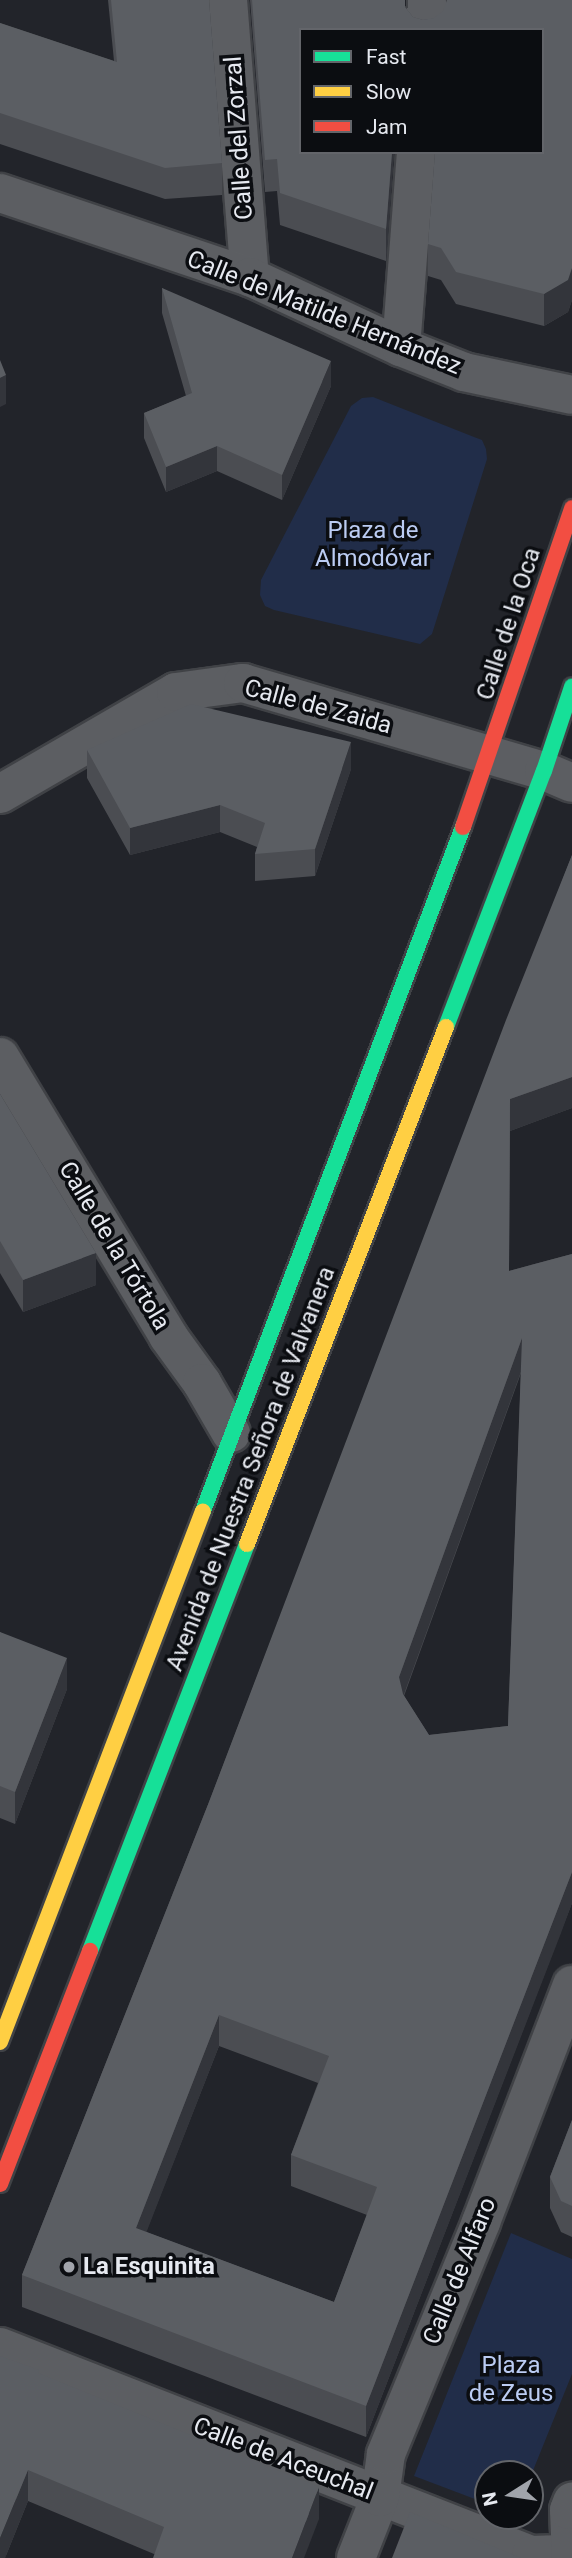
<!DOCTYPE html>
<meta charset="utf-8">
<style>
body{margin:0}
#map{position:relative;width:572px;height:2558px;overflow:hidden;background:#22242a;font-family:Roboto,sans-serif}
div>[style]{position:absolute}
.green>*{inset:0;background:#212d49}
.roads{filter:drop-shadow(2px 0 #404246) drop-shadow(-2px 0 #404246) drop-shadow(0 2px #404246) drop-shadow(0 -2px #404246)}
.street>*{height:38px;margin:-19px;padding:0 19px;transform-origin:19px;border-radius:19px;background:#5c5e62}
.fast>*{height:16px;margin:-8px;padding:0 8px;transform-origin:8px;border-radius:8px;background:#16e098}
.slow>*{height:16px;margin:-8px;padding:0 8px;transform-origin:8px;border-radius:8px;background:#ffcf43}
.jam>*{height:16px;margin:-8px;padding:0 8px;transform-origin:8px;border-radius:8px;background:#f24e42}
.wall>*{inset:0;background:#4b4d52}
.shaded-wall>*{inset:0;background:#33353b}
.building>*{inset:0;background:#5b5e63}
.dots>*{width:19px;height:19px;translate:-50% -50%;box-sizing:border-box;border:4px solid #0b0d11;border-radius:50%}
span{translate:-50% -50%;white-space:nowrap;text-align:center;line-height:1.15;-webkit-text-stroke:7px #0b0d11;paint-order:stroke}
.street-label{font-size:24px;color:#e6e9f0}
.park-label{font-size:24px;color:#bbccf3}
.poi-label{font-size:24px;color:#e6e9f0;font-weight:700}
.left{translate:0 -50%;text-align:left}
.legend{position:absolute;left:299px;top:28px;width:245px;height:126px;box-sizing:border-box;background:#0b0d11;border:2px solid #63656a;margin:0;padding:9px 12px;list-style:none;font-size:21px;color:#e6e9f0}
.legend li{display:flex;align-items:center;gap:14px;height:35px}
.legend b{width:35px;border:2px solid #63656a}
.north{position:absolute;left:474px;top:2460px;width:70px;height:70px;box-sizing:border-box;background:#0b0d11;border:2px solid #63656a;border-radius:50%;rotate:258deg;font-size:19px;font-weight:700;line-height:28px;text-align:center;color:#e6e9f0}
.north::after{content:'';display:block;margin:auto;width:24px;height:32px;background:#a1a4ab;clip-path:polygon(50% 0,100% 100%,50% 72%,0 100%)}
</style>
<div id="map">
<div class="green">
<i style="clip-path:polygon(373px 397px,474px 437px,482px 440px,486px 449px,487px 459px,432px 634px,420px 644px,274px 610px,265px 606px,260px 595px,261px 580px,351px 406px,362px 398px)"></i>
<i style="clip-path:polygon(511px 2233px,572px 2259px,572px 2374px,530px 2478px,530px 2474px,488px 2474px,488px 2504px,414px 2476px)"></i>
</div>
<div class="roads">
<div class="street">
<i style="left:228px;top:0;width:278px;rotate:85.5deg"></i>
<i style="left:425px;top:30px;width:30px;rotate:-86deg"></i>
<i style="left:0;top:193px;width:264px;rotate:18.6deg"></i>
<i style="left:250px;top:277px;width:166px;rotate:24.9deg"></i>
<i style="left:401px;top:347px;width:68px;rotate:21.6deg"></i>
<i style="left:464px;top:372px;width:110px;rotate:12deg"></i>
<i style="left:401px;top:347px;width:196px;rotate:-85.6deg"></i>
<i style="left:0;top:794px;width:203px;rotate:-30.1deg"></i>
<i style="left:176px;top:692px;width:68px;rotate:-7.7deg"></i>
<i style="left:243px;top:683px;width:314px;rotate:16.3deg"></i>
<i style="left:544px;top:771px;width:30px;rotate:23deg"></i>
<i style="left:0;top:1057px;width:326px;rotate:58.9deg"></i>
<i style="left:168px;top:1336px;width:58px;rotate:54.1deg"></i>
<i style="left:202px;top:1383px;width:58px;rotate:59.9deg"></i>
<i style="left:0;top:2347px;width:570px;rotate:21.39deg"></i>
<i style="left:531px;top:2555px;width:38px;rotate:-2deg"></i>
<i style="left:356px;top:2558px;width:66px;rotate:-68.5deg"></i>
<i style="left:380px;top:2497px;width:43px;rotate:-82.1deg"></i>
<i style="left:386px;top:2454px;width:251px;rotate:-67.7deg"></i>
<i style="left:481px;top:2222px;width:254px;rotate:-69deg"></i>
<i style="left:571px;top:2558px;width:48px;rotate:-92.4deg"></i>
<i style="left:569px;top:2510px;width:9px;rotate:-69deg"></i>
</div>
<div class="fast">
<i style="left:446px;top:1027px;width:274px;rotate:-69.1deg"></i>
<i style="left:544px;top:771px;width:89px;rotate:-71.6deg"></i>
<i style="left:203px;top:1511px;width:732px;rotate:-69.19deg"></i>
<i style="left:90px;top:1951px;width:436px;rotate:-68.9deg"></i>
</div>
<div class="slow">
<i style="left:247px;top:1544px;width:554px;rotate:-68.95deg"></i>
<i style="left:0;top:2042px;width:568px;rotate:-69.08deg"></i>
</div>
<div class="jam">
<i style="left:463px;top:827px;width:337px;rotate:-71.1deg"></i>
<i style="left:0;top:2184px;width:250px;rotate:-68.9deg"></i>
</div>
</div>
<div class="wall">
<i style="clip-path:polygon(108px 0,209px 0,222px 163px,222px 195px,165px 199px,0 144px,0 23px,114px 61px)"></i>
<i style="clip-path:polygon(250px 0,405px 0,405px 7px,413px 17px,423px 20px,572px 0,572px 300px,568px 312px,544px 326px,456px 304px,441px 280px,428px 276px,428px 244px,542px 30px,301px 152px,394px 152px,386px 261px,280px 225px,277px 191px,265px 192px)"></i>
<i style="clip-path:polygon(162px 288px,331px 386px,282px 500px,217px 471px,166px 492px,144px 438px,144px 413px,186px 396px,162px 313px)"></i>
<i style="clip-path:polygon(87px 750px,351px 769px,315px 876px,255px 881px,255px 854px,257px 847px,220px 832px,130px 855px,87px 778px)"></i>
<i style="clip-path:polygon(evenodd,572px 855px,572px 1108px,510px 1131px,509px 1271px,572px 1254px,572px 1903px,366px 2437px,22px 2307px,22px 2275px,209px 1802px,572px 855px,521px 1373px,508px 1726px,429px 1735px,404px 1696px,521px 1373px,572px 855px,219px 2046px,318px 2083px,291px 2155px,291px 2186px,367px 2215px,334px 2302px,146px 2232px,219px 2046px)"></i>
<i style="clip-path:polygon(0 1094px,96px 1285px,23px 1312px,0 1273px)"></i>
<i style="clip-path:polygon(0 1632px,67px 1689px,15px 1824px,0 1818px)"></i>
<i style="clip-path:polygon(572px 2120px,572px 2237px,561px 2232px,550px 2208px,550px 2177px)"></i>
<i style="clip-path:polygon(39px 2374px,319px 2519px,154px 2554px,28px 2501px,5px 2558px)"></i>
</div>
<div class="shaded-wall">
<i style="clip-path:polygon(392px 152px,394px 152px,386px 261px,386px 229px)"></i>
<i style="clip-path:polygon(572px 268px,572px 300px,568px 312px,544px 326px,544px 294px)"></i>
<i style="clip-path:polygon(331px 361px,331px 386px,282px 500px,282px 475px)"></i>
<i style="clip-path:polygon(6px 375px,6px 404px,0 407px,0 378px)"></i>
<i style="clip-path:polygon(217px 446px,217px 471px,166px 492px,166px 467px)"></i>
<i style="clip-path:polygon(351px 742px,351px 769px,315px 876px,315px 849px)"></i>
<i style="clip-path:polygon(220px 805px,220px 832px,130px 855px,130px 828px)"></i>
<i style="clip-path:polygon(572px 1077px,572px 1108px,510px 1131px,510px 1099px)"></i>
<i style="clip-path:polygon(96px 1253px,96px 1285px,23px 1312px,23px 1280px)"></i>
<i style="clip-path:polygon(522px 1338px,522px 1369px,399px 1708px,399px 1677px)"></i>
<i style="clip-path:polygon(67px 1658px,67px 1689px,15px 1824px,15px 1792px)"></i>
<i style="clip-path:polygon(572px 1872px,572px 1903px,561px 1933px,366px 2437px,366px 2406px)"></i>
<i style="clip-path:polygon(219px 2015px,219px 2046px,136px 2259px,136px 2228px)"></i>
<i style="clip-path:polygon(28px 2470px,28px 2501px,5px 2558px,0 2558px,0 2538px)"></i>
<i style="clip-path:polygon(319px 2487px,319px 2519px,304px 2558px,292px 2558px)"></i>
</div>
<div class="building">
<i style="clip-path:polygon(111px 0,209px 0,222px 163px,165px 168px,0 113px,0 23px,117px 62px)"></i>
<i style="clip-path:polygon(252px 0,405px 0,405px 7px,413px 17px,423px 20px,434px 18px,443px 11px,447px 0,572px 0,572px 268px,568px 280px,544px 294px,456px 272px,441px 248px,428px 244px,435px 152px,542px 152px,542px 30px,301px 30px,301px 152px,392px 152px,386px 229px,280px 193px,277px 159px,265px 160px)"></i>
<i style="clip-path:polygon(162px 288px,331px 361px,282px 475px,217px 446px,166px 467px,144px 413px,192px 393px)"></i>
<i style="clip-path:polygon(0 360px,6px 375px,0 378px)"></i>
<i style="clip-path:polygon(191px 704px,351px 742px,315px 849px,255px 854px,265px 823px,220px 805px,130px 828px,87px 750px)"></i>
<i style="clip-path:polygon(evenodd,572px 855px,572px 1077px,510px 1099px,509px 1271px,572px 1254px,572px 1872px,366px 2406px,22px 2275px,209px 1802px,506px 1020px,572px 855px,522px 1338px,508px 1726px,429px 1735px,403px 1694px,399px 1677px,522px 1338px,572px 855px,219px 2015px,329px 2056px,291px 2155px,377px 2187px,334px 2302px,136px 2228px,219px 2015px)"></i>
<i style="clip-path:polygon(0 1094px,96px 1253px,23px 1280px,0 1241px)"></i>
<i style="clip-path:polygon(0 1632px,67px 1658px,15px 1792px,0 1786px)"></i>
<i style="clip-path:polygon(572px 2120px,572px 2206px,561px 2201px,550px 2177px)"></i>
<i style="clip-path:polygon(0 2356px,39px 2370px,38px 2373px,319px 2487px,292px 2558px,153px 2558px,164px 2527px,28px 2470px,0 2538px)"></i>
<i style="clip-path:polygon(410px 2512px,521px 2558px,392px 2558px)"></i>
</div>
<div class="dots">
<i style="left:69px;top:2267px;background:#a1a4ab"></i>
</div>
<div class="street-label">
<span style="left:239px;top:138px;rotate:-94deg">Calle del Zorzal</span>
<span style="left:324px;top:313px;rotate:22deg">Calle de Matilde Hernández</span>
<span style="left:509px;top:624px;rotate:-72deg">Calle de la Oca</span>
<span style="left:318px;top:707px;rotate:15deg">Calle de Zaida</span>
<span style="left:114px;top:1246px;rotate:59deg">Calle de la Tórtola</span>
<span style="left:251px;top:1469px;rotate:-69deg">Avenida de Nuestra Señora de Valvanera</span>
<span style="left:460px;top:2271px;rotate:-68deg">Calle de Alfaro</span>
<span style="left:283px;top:2459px;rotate:21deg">Calle de Aceuchal</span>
</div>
<div class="park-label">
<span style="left:373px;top:545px">Plaza de<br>Almodóvar</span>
<span style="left:511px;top:2380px">Plaza<br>de Zeus</span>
</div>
<div class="poi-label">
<span class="left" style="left:83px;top:2267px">La Esquinita</span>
</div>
<ul class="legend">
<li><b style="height:9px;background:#16e098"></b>Fast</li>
<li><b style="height:9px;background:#ffcf43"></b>Slow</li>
<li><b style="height:9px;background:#f24e42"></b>Jam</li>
</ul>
<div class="north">N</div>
</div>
